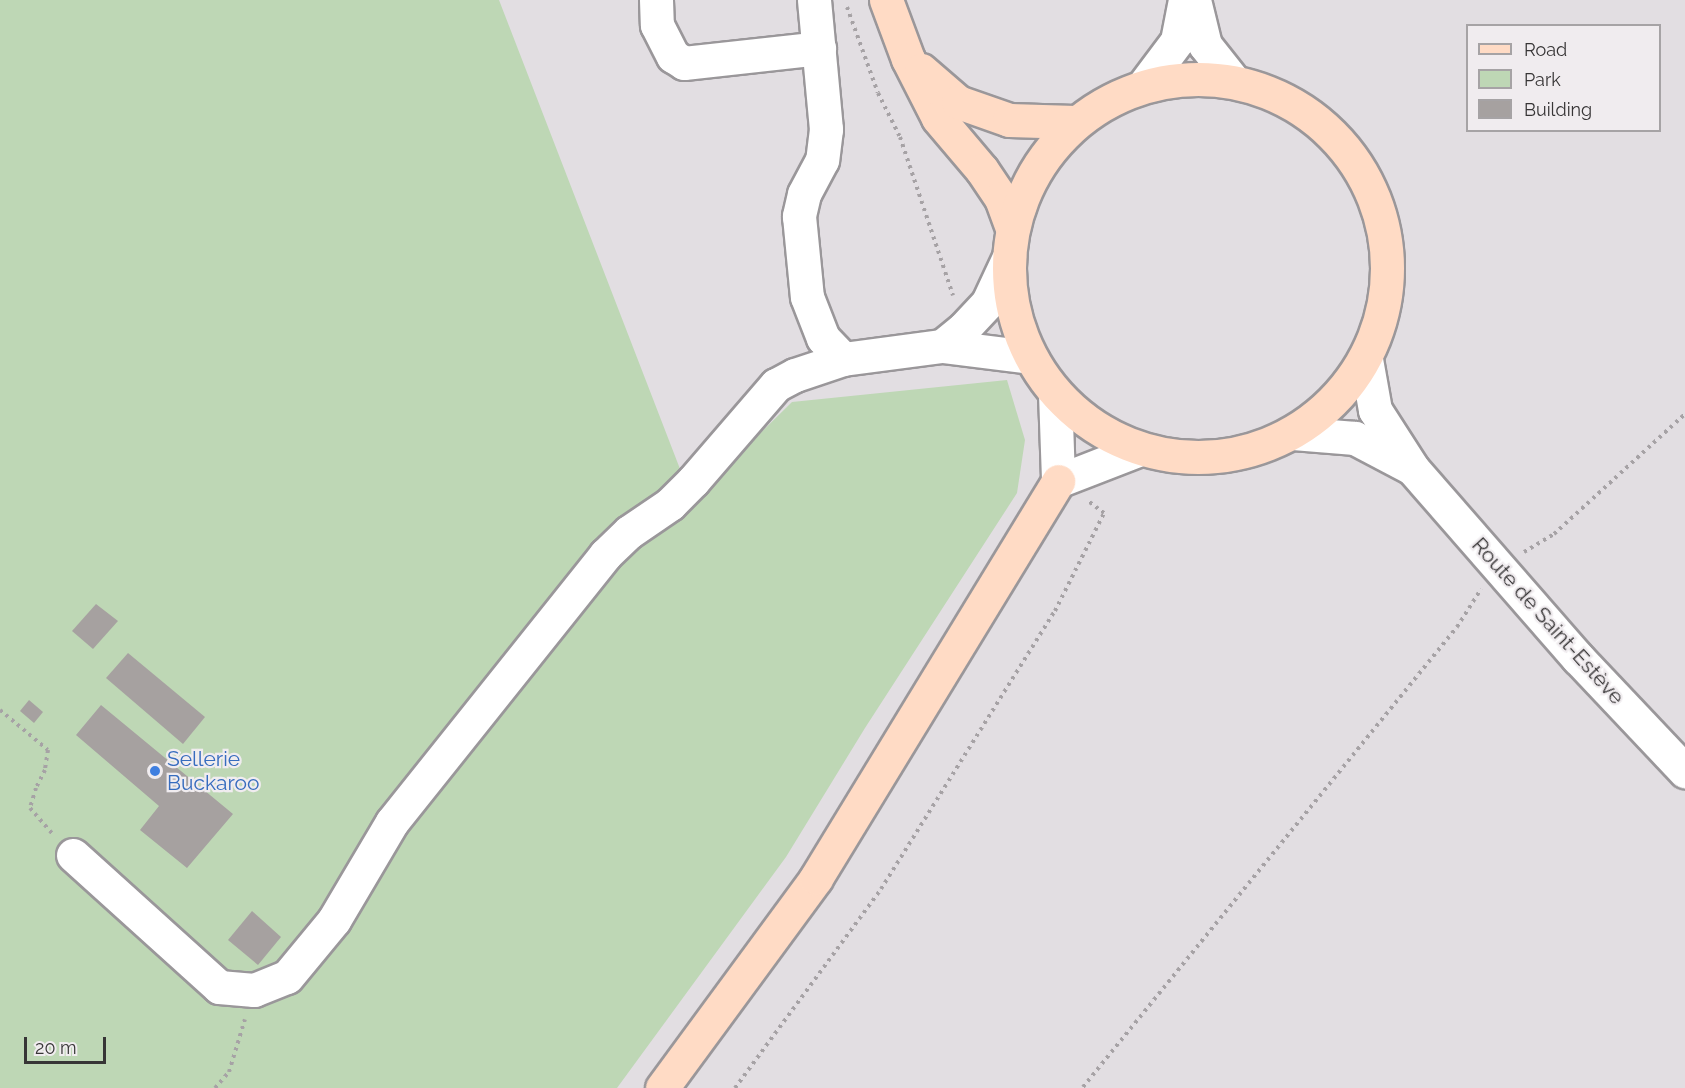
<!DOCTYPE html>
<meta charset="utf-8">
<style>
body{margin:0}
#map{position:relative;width:1685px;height:1088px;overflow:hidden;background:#e2dee2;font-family:Raleway,sans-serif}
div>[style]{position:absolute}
.green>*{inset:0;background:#bed7b5}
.building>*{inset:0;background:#a6a1a0}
.path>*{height:4px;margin-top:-2px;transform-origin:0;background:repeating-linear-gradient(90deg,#a6a2a5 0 3px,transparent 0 7.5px)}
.roads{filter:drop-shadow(2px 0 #9a979a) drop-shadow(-2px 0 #9a979a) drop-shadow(0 2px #9a979a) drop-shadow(0 -2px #9a979a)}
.minor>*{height:33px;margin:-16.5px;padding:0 16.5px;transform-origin:16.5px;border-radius:16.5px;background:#fff}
.major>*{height:33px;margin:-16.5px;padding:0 16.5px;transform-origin:16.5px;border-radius:16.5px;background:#ffdbc5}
.major>.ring{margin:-16.5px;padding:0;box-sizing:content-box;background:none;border:33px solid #ffdbc5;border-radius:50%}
.dots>*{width:16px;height:16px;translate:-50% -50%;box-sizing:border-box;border:3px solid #f0ecef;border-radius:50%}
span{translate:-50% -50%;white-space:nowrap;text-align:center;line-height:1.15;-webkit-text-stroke:4.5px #f0ecef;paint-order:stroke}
.street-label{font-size:21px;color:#373536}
.shop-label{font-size:21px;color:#366cbe}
.left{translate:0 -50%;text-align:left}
.legend{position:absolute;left:1466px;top:24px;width:195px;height:108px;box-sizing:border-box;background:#f0ecef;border:2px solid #a6a3a5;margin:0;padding:8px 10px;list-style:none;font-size:18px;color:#373536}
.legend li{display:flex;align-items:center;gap:12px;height:30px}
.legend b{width:30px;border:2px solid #a6a3a5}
.scale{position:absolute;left:24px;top:1037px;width:82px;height:27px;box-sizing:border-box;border:3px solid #373536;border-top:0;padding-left:8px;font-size:18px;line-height:21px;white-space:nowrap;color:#373536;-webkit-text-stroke:4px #f0ecef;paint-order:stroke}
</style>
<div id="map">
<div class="green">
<i style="clip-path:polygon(0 0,499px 0,692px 500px,792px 402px,1007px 380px,1025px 440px,1017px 493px,865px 728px,786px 857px,617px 1088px,0 1088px)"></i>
</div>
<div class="building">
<i style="clip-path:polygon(96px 604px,118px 621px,93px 649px,72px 631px)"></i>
<i style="clip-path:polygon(128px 653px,205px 717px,183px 744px,106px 678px)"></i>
<i style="clip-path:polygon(29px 700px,43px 712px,34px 723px,20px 711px)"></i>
<i style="clip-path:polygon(101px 705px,233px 814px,187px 868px,140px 830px,159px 806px,76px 735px)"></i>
<i style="clip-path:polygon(252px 911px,281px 937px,258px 965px,228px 940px)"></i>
</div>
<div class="path">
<i style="left:847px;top:7px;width:91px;rotate:70.2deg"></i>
<i style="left:878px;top:93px;width:49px;rotate:63.4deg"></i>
<i style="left:900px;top:137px;width:167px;rotate:71.5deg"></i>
<i style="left:1524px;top:552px;width:35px;rotate:-31deg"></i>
<i style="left:1554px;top:534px;width:178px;rotate:-42.5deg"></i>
<i style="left:0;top:710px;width:62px;rotate:39.8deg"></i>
<i style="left:48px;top:750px;width:20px;rotate:99deg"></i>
<i style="left:45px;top:770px;width:20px;rotate:117deg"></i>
<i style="left:36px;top:788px;width:21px;rotate:107deg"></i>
<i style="left:30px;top:808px;width:35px;rotate:49deg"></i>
<i style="left:1083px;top:1087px;width:593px;rotate:-50.89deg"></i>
<i style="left:1457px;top:627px;width:45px;rotate:-57.7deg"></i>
<i style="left:215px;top:1088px;width:21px;rotate:-49deg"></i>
<i style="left:229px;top:1072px;width:55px;rotate:-73.2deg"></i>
<i style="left:735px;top:1088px;width:247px;rotate:-53.7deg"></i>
<i style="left:881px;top:889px;width:328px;rotate:-58deg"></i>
<i style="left:1055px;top:611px;width:110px;rotate:-63.4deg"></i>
<i style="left:1104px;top:513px;width:20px;rotate:-143deg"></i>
</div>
<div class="roads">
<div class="minor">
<i style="left:656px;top:0;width:25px;rotate:88deg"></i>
<i style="left:657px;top:25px;width:35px;rotate:63deg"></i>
<i style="left:673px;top:56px;width:13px;rotate:32deg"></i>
<i style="left:684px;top:63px;width:136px;rotate:-6.3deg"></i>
<i style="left:814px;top:0;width:130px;rotate:84.7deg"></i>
<i style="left:826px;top:129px;width:31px;rotate:97deg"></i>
<i style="left:822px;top:160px;width:38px;rotate:118deg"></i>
<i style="left:804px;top:194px;width:23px;rotate:103deg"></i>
<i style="left:799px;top:216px;width:81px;rotate:84.4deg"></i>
<i style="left:807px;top:297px;width:44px;rotate:68.7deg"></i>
<i style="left:823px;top:338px;width:29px;rotate:46deg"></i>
<i style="left:843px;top:359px;width:100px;rotate:-7.5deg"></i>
<i style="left:942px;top:346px;width:89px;rotate:7.1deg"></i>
<i style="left:1194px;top:0;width:46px;rotate:76.3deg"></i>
<i style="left:1205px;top:45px;width:43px;rotate:51.5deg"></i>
<i style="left:1144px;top:85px;width:55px;rotate:-53.1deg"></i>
<i style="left:1177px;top:41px;width:42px;rotate:-79deg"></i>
<i style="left:942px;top:346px;width:28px;rotate:-39deg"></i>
<i style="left:964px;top:328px;width:35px;rotate:-47deg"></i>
<i style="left:988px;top:302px;width:50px;rotate:-65deg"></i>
<i style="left:1366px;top:359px;width:52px;rotate:80deg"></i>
<i style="left:1375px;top:410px;width:70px;rotate:57.2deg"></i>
<i style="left:1413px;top:469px;width:251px;rotate:48.9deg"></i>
<i style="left:1578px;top:658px;width:156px;rotate:46.6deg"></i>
<i style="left:1055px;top:393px;width:88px;rotate:88deg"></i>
<i style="left:1058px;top:481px;width:88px;rotate:-21.3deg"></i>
<i style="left:1293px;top:433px;width:62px;rotate:4.6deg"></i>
<i style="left:1355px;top:438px;width:62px;rotate:27.8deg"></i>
<i style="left:73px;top:855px;width:197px;rotate:42.1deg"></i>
<i style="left:219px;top:987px;width:35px;rotate:5deg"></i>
<i style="left:254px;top:990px;width:35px;rotate:-22deg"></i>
<i style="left:287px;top:977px;width:74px;rotate:-50.5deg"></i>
<i style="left:334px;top:920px;width:114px;rotate:-59.4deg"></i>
<i style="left:392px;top:822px;width:342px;rotate:-51.4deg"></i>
<i style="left:605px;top:555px;width:33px;rotate:-44deg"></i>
<i style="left:629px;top:532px;width:50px;rotate:-34.3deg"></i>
<i style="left:670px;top:504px;width:33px;rotate:-45deg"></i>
<i style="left:693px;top:481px;width:127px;rotate:-49.2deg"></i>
<i style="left:776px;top:385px;width:21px;rotate:-28deg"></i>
<i style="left:795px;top:375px;width:51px;rotate:-18.4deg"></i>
</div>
<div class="major">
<i style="left:886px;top:0;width:63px;rotate:69.6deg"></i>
<i style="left:908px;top:59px;width:66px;rotate:63deg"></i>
<i style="left:938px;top:118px;width:68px;rotate:49.8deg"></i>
<i style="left:982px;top:170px;width:34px;rotate:56deg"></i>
<i style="left:1001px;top:198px;width:30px;rotate:70deg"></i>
<i style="left:921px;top:70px;width:49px;rotate:40.9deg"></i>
<i style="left:958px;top:102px;width:54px;rotate:19.4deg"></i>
<i style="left:1009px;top:120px;width:66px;rotate:1.7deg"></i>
<i class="ring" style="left:1009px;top:79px;width:345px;height:345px"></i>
<i style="left:662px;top:1088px;width:260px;rotate:-53.7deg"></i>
<i style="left:816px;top:878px;width:465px;rotate:-58.6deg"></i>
</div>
</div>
<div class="dots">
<i style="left:155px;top:771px;background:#3f7fe0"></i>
</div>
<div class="street-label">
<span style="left:1548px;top:621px;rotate:48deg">Route de Saint-Estève</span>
</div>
<div class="shop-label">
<span class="left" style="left:167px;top:771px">Sellerie<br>Buckaroo</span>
</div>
<ul class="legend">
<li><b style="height:8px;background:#ffdbc5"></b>Road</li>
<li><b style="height:16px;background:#bed7b5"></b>Park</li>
<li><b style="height:16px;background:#a6a1a0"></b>Building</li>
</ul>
<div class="scale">20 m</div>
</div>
